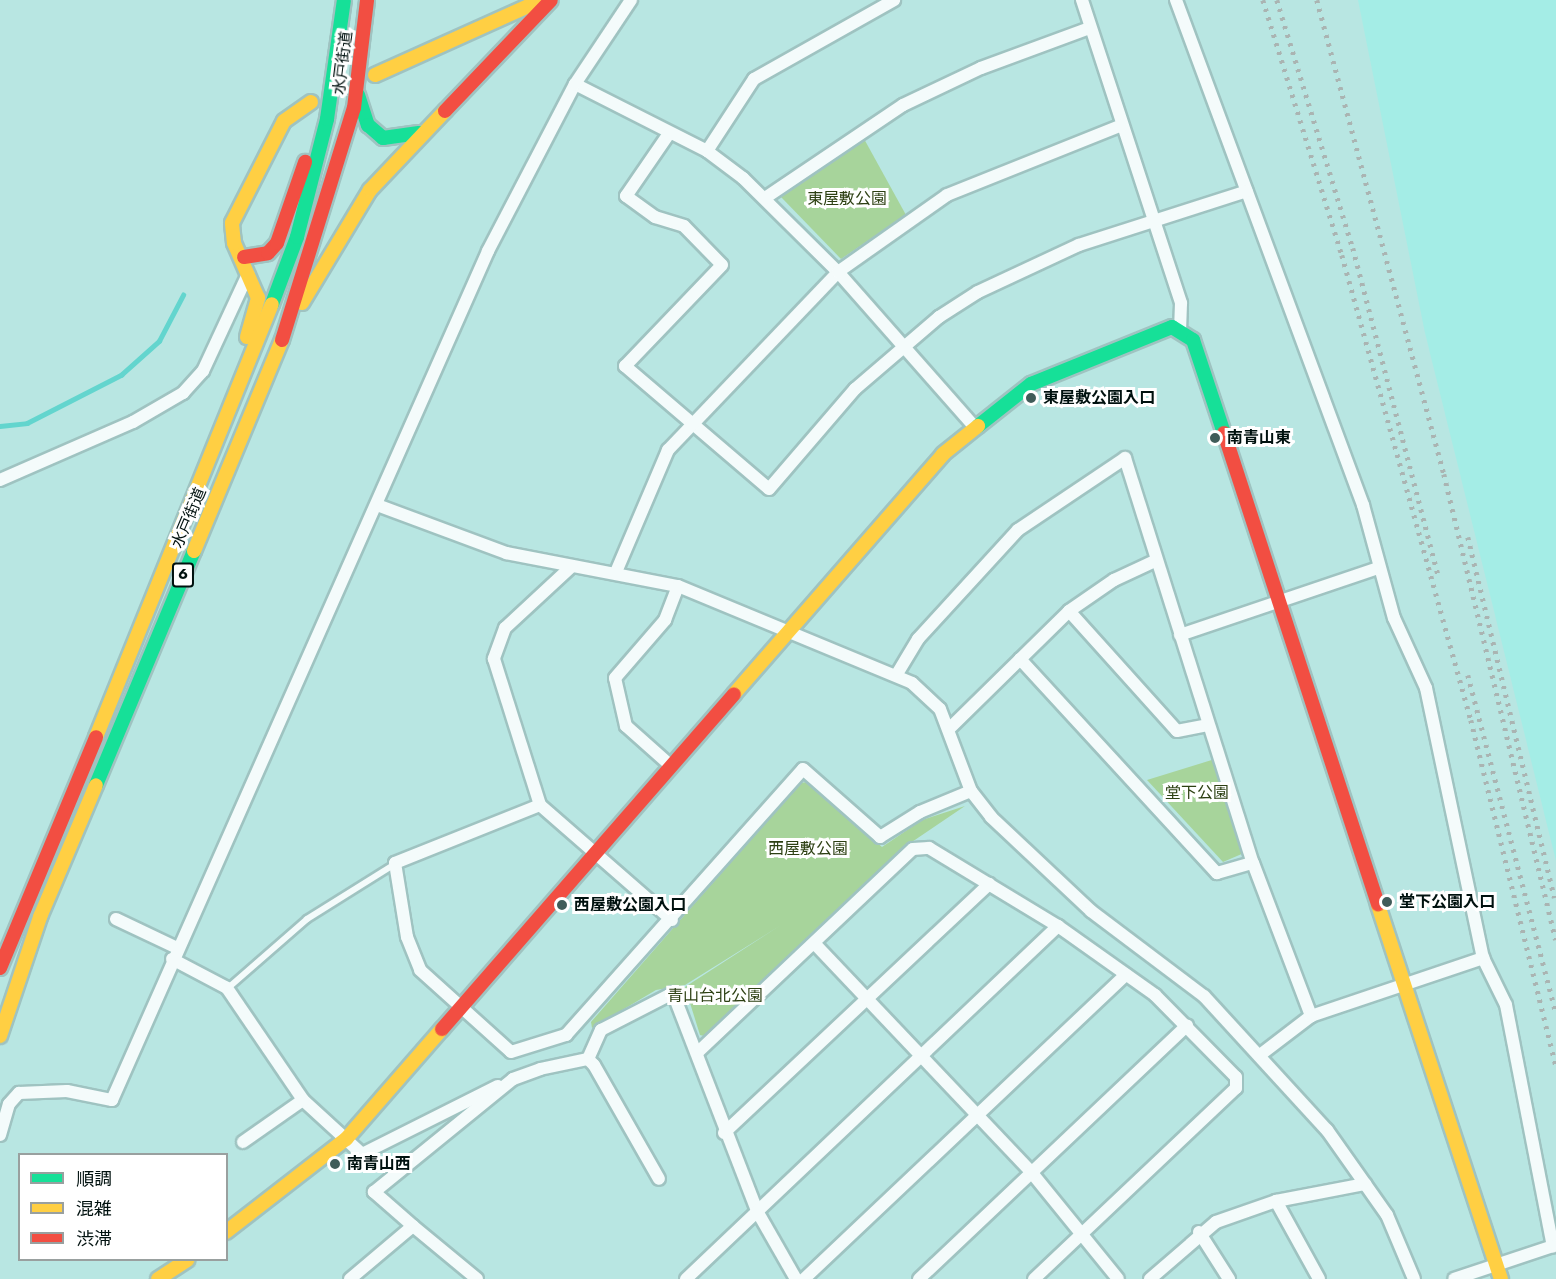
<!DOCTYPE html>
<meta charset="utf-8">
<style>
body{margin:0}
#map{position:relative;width:1556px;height:1279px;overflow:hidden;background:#b8e6e2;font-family:Jost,"Noto Sans JP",sans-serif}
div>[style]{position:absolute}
.built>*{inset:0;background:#a4ede6}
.green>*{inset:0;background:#a7d49b}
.stream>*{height:4.5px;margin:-2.25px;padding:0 2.25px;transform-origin:2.25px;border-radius:2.25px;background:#63d5ce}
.roads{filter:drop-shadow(2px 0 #9fc3c1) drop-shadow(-2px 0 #9fc3c1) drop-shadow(0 2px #9fc3c1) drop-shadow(0 -2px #9fc3c1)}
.lane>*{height:6px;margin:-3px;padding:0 3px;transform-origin:3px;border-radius:3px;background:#f4fbfb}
.street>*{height:12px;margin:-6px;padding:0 6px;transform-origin:6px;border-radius:6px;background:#f4fbfb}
.fast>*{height:14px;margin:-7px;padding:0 7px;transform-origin:7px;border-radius:7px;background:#16e098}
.slow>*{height:14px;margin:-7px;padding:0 7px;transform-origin:7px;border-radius:7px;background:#ffcf43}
.jam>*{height:14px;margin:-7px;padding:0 7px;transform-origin:7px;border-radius:7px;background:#f24e42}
.rail>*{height:4.5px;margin-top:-2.25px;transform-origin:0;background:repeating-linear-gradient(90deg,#aab4b2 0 3px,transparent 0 9px)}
.dots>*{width:16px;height:16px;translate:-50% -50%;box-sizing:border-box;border:3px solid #fff;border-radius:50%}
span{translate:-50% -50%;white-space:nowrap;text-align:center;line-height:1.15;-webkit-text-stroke:6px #fff;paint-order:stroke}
.shield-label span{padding:2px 4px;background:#fff;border:2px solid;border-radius:4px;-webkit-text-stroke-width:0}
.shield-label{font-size:15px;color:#00110f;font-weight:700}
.street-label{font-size:16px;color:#00110f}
.park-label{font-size:16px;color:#2d4013}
.poi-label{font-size:16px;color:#00110f;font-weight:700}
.left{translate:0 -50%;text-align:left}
.legend{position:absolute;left:18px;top:1153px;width:210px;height:108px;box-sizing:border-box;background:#fff;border:2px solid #99a09f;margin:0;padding:8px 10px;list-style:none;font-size:18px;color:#00110f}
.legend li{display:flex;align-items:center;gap:12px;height:30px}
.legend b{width:30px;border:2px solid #99a09f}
</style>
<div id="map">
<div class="built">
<i style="clip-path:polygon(1358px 0,1556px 0,1556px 861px,1425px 333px)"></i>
</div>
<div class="green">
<i style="clip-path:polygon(863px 137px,906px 215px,841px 259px,781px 197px)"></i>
<i style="clip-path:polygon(1215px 759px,1244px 853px,1223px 862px,1147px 780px)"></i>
<i style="clip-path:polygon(807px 782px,882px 847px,922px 820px,965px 806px,903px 848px,708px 1037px,700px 1035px,685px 987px,781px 925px,685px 985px,656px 990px,592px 1028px,591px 1022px,800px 783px)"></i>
</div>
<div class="stream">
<i style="left:0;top:426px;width:27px;rotate:-6deg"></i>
<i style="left:27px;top:423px;width:106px;rotate:-27.1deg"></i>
<i style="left:121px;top:375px;width:51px;rotate:-41.8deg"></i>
<i style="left:159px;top:341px;width:52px;rotate:-62.4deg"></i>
</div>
<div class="roads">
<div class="lane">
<i style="left:228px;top:988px;width:105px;rotate:-41.1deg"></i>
<i style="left:307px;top:919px;width:104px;rotate:-32deg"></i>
</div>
<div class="street">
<i style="left:1082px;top:0;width:319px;rotate:71.9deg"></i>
<i style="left:1181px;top:303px;width:24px;rotate:92deg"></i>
<i style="left:1176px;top:0;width:539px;rotate:69.68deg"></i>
<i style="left:1363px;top:505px;width:117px;rotate:74.7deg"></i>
<i style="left:1394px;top:618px;width:77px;rotate:65.4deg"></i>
<i style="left:1426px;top:688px;width:276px;rotate:78.1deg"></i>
<i style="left:1483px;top:958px;width:52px;rotate:63.9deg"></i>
<i style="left:1506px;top:1005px;width:246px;rotate:79deg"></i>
<i style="left:1553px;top:1246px;width:104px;rotate:161.6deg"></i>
<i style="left:575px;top:84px;width:148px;rotate:26.9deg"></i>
<i style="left:707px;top:151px;width:45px;rotate:36.9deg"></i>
<i style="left:743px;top:178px;width:134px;rotate:44.7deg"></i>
<i style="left:838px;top:272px;width:205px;rotate:48.6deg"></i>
<i style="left:668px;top:135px;width:74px;rotate:124.5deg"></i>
<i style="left:626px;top:196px;width:36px;rotate:36deg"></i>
<i style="left:655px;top:217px;width:30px;rotate:17deg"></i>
<i style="left:684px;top:226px;width:54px;rotate:45.7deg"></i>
<i style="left:722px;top:265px;width:140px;rotate:133.8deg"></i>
<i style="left:625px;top:366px;width:189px;rotate:40.5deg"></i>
<i style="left:769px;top:489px;width:132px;rotate:-49.3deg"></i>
<i style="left:855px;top:389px;width:111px;rotate:-40.6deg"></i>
<i style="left:939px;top:317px;width:46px;rotate:-32.7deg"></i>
<i style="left:978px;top:292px;width:111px;rotate:-25deg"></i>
<i style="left:1079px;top:245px;width:176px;rotate:-17.8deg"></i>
<i style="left:707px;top:151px;width:86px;rotate:-56.9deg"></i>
<i style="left:754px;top:79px;width:161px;rotate:-29.4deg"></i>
<i style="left:765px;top:198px;width:166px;rotate:-34deg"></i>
<i style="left:903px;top:105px;width:86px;rotate:-25.4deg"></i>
<i style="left:981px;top:68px;width:116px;rotate:-20.2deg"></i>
<i style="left:0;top:480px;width:145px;rotate:-23.6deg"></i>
<i style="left:133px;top:422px;width:58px;rotate:-30.1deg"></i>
<i style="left:183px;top:393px;width:30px;rotate:-48deg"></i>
<i style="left:203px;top:371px;width:107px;rotate:-65.1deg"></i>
<i style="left:377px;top:505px;width:138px;rotate:20.4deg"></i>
<i style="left:506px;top:553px;width:175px;rotate:10.9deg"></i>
<i style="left:678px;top:586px;width:253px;rotate:22.5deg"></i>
<i style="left:912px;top:683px;width:38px;rotate:43deg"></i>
<i style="left:940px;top:709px;width:88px;rotate:69.3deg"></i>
<i style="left:971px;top:791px;width:33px;rotate:52deg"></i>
<i style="left:991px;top:817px;width:137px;rotate:43.2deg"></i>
<i style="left:1091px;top:911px;width:141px;rotate:37deg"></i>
<i style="left:1204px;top:996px;width:182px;rotate:47.5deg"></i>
<i style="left:1327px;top:1130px;width:104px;rotate:54.8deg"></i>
<i style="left:1387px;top:1215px;width:69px;rotate:67.1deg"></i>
<i style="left:572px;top:566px;width:91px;rotate:137.2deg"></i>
<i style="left:505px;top:628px;width:33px;rotate:110deg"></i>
<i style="left:494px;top:659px;width:153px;rotate:72.5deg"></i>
<i style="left:540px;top:805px;width:175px;rotate:41.1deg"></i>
<i style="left:616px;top:572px;width:133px;rotate:-66.9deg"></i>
<i style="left:668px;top:450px;width:246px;rotate:-46.3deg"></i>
<i style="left:838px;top:272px;width:133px;rotate:-35.2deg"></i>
<i style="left:947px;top:195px;width:188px;rotate:-21.8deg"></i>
<i style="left:1069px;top:611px;width:161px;rotate:48deg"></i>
<i style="left:1177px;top:731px;width:31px;rotate:-11deg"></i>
<i style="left:1180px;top:635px;width:209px;rotate:-18.7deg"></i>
<i style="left:1020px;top:659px;width:291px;rotate:47.4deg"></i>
<i style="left:1217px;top:873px;width:37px;rotate:-16deg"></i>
<i style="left:897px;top:674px;width:41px;rotate:-59deg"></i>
<i style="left:918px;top:639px;width:148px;rotate:-47.5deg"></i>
<i style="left:1018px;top:530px;width:129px;rotate:-33.9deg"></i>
<i style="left:1125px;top:458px;width:425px;rotate:72.5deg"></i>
<i style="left:1253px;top:863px;width:164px;rotate:69.2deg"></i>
<i style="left:950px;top:728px;width:167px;rotate:-44.5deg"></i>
<i style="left:1069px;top:611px;width:55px;rotate:-34.6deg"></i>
<i style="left:1114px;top:580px;width:45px;rotate:-24.9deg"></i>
<i style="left:670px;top:765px;width:59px;rotate:-138.4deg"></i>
<i style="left:626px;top:726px;width:49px;rotate:-102.9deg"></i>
<i style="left:615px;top:678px;width:77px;rotate:-49.2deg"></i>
<i style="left:665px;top:620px;width:36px;rotate:-69deg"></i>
<i style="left:540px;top:805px;width:156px;rotate:158.2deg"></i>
<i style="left:395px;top:863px;width:75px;rotate:80.8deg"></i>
<i style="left:407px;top:937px;width:35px;rotate:68deg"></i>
<i style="left:420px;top:970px;width:122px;rotate:42deg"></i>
<i style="left:511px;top:1052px;width:58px;rotate:-17.2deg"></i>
<i style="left:566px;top:1035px;width:356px;rotate:-48.3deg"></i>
<i style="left:803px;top:769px;width:103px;rotate:41.4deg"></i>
<i style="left:880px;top:837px;width:47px;rotate:-32deg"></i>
<i style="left:920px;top:812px;width:55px;rotate:-22.4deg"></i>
<i style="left:116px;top:919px;width:68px;rotate:25.4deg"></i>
<i style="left:814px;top:943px;width:317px;rotate:46.5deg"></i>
<i style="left:1032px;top:1173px;width:136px;rotate:50.9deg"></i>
<i style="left:172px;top:959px;width:62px;rotate:27.8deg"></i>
<i style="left:227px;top:988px;width:135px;rotate:55.8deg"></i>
<i style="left:303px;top:1100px;width:80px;rotate:42.5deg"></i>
<i style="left:362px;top:1154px;width:152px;rotate:-26.6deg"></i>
<i style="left:697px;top:1053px;width:297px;rotate:-43.4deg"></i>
<i style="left:913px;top:849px;width:16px;rotate:-4deg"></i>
<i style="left:929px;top:848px;width:151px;rotate:31.2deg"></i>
<i style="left:1058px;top:926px;width:119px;rotate:35.4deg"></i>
<i style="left:1155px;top:995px;width:115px;rotate:45.4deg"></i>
<i style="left:1236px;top:1077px;width:11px;rotate:90deg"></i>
<i style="left:1236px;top:1088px;width:278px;rotate:136.6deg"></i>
<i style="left:1260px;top:1055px;width:64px;rotate:-37.4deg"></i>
<i style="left:1311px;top:1016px;width:182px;rotate:-18.6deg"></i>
<i style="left:588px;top:1059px;width:32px;rotate:-66deg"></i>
<i style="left:601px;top:1030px;width:81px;rotate:-27.2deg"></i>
<i style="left:673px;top:993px;width:234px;rotate:68.9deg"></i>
<i style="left:757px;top:1211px;width:78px;rotate:60.2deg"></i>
<i style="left:724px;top:1133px;width:364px;rotate:-43.2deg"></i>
<i style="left:0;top:1135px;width:32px;rotate:-74deg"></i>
<i style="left:9px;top:1104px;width:15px;rotate:-48deg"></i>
<i style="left:19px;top:1093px;width:48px;rotate:-2.4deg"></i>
<i style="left:67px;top:1091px;width:46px;rotate:11.3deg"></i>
<i style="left:112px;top:1100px;width:929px;rotate:-66.11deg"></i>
<i style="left:488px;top:251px;width:188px;rotate:-62.5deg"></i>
<i style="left:575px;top:84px;width:101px;rotate:-56.3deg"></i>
<i style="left:243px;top:1142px;width:73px;rotate:-35deg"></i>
<i style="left:1276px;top:1201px;width:89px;rotate:61.1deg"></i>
<i style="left:413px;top:1226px;width:83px;rotate:39.6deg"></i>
<i style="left:1199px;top:1232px;width:56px;rotate:57.4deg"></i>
<i style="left:350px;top:1279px;width:82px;rotate:-40.1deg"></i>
<i style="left:413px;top:1226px;width:52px;rotate:-138.9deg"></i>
<i style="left:374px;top:1192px;width:179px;rotate:-39.1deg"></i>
<i style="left:513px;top:1079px;width:29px;rotate:-20deg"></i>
<i style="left:540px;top:1069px;width:49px;rotate:-11.8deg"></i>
<i style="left:588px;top:1059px;width:8px;rotate:45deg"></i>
<i style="left:594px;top:1065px;width:131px;rotate:60.3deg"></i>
<i style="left:686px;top:1279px;width:513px;rotate:-43.5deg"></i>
<i style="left:804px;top:1279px;width:443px;rotate:-43.4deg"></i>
<i style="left:919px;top:1279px;width:369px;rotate:-43.4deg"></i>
<i style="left:1150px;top:1279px;width:87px;rotate:-40.8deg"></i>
<i style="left:1216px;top:1222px;width:64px;rotate:-19.3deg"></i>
<i style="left:1276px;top:1201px;width:91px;rotate:-10.8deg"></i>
</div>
<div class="fast">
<i style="left:358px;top:95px;width:32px;rotate:72deg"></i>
<i style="left:368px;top:125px;width:20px;rotate:41deg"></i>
<i style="left:383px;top:138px;width:36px;rotate:-8deg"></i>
<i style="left:272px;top:304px;width:72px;rotate:-69.5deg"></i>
<i style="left:297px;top:237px;width:122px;rotate:-75.7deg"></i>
<i style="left:327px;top:119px;width:120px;rotate:-81.9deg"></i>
<i style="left:978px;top:426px;width:68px;rotate:-38.4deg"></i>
<i style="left:1031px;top:384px;width:152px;rotate:-22deg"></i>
<i style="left:1172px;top:327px;width:25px;rotate:32deg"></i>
<i style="left:1193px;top:340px;width:98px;rotate:71.6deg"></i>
<i style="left:96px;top:785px;width:254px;rotate:-67.3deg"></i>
</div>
<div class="slow">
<i style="left:375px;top:75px;width:183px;rotate:-24.2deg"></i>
<i style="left:302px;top:303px;width:132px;rotate:-59deg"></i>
<i style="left:370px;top:190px;width:109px;rotate:-46.5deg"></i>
<i style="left:247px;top:337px;width:41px;rotate:-74.2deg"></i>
<i style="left:258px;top:298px;width:60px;rotate:-113.6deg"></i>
<i style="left:234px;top:243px;width:20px;rotate:-96deg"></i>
<i style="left:232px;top:223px;width:114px;rotate:-63deg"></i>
<i style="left:284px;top:121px;width:33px;rotate:-35deg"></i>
<i style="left:194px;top:551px;width:229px;rotate:-67.4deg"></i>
<i style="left:734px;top:694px;width:318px;rotate:-48.9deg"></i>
<i style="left:943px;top:454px;width:45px;rotate:-38.7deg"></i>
<i style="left:96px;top:737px;width:467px;rotate:-67.9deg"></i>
<i style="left:1378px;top:905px;width:394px;rotate:71.8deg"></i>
<i style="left:0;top:1036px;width:126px;rotate:-71.4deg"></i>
<i style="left:40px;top:917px;width:143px;rotate:-67deg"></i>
<i style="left:226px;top:1232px;width:152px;rotate:-37.8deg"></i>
<i style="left:346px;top:1139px;width:146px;rotate:-48.9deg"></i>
<i style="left:158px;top:1279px;width:35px;rotate:-33deg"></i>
</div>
<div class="jam">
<i style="left:445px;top:111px;width:153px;rotate:-46.3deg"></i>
<i style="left:244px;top:257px;width:24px;rotate:-9deg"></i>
<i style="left:268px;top:253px;width:13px;rotate:-48deg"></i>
<i style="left:277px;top:243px;width:86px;rotate:-70.9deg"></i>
<i style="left:282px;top:340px;width:243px;rotate:-72.8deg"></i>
<i style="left:354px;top:108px;width:109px;rotate:-83.1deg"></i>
<i style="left:1224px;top:433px;width:496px;rotate:71.9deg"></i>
<i style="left:0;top:968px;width:250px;rotate:-67.4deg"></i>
<i style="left:442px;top:1029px;width:444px;rotate:-48.9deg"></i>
</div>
</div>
<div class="rail">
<i style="left:1263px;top:0;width:267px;rotate:72.8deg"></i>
<i style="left:1342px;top:255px;width:483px;rotate:74.5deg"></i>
<i style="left:1471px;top:720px;width:357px;rotate:76.2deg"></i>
<i style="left:1277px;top:0;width:259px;rotate:73deg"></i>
<i style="left:1353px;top:248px;width:340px;rotate:75.4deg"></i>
<i style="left:1317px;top:0;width:491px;rotate:75deg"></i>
<i style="left:1444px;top:474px;width:479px;rotate:76.5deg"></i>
<i style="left:1468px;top:537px;width:371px;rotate:76.5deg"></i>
<i style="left:1468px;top:675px;width:349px;rotate:75.4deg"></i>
</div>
<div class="dots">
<i style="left:1031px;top:398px;background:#405c59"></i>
<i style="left:1215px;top:438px;background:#405c59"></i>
<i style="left:1387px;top:902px;background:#405c59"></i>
<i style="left:562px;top:905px;background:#405c59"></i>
<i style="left:335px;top:1164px;background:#405c59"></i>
</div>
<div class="shield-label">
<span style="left:183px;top:575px">6</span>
</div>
<div class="street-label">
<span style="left:343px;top:63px;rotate:-83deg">水戸街道</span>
<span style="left:189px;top:518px;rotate:-67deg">水戸街道</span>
</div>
<div class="park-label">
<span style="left:847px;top:199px">東屋敷公園</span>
<span style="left:1197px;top:793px">堂下公園</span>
<span style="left:808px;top:849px">西屋敷公園</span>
<span style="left:715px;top:996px">青山台北公園</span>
</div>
<div class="poi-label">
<span class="left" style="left:1043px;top:398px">東屋敷公園入口</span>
<span class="left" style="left:1227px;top:438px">南青山東</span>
<span class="left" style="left:1399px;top:902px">堂下公園入口</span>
<span class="left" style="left:574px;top:905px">西屋敷公園入口</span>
<span class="left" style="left:347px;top:1164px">南青山西</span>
</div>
<ul class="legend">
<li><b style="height:8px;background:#16e098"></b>順調</li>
<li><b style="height:8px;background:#ffcf43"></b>混雑</li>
<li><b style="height:8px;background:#f24e42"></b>渋滞</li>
</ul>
</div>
